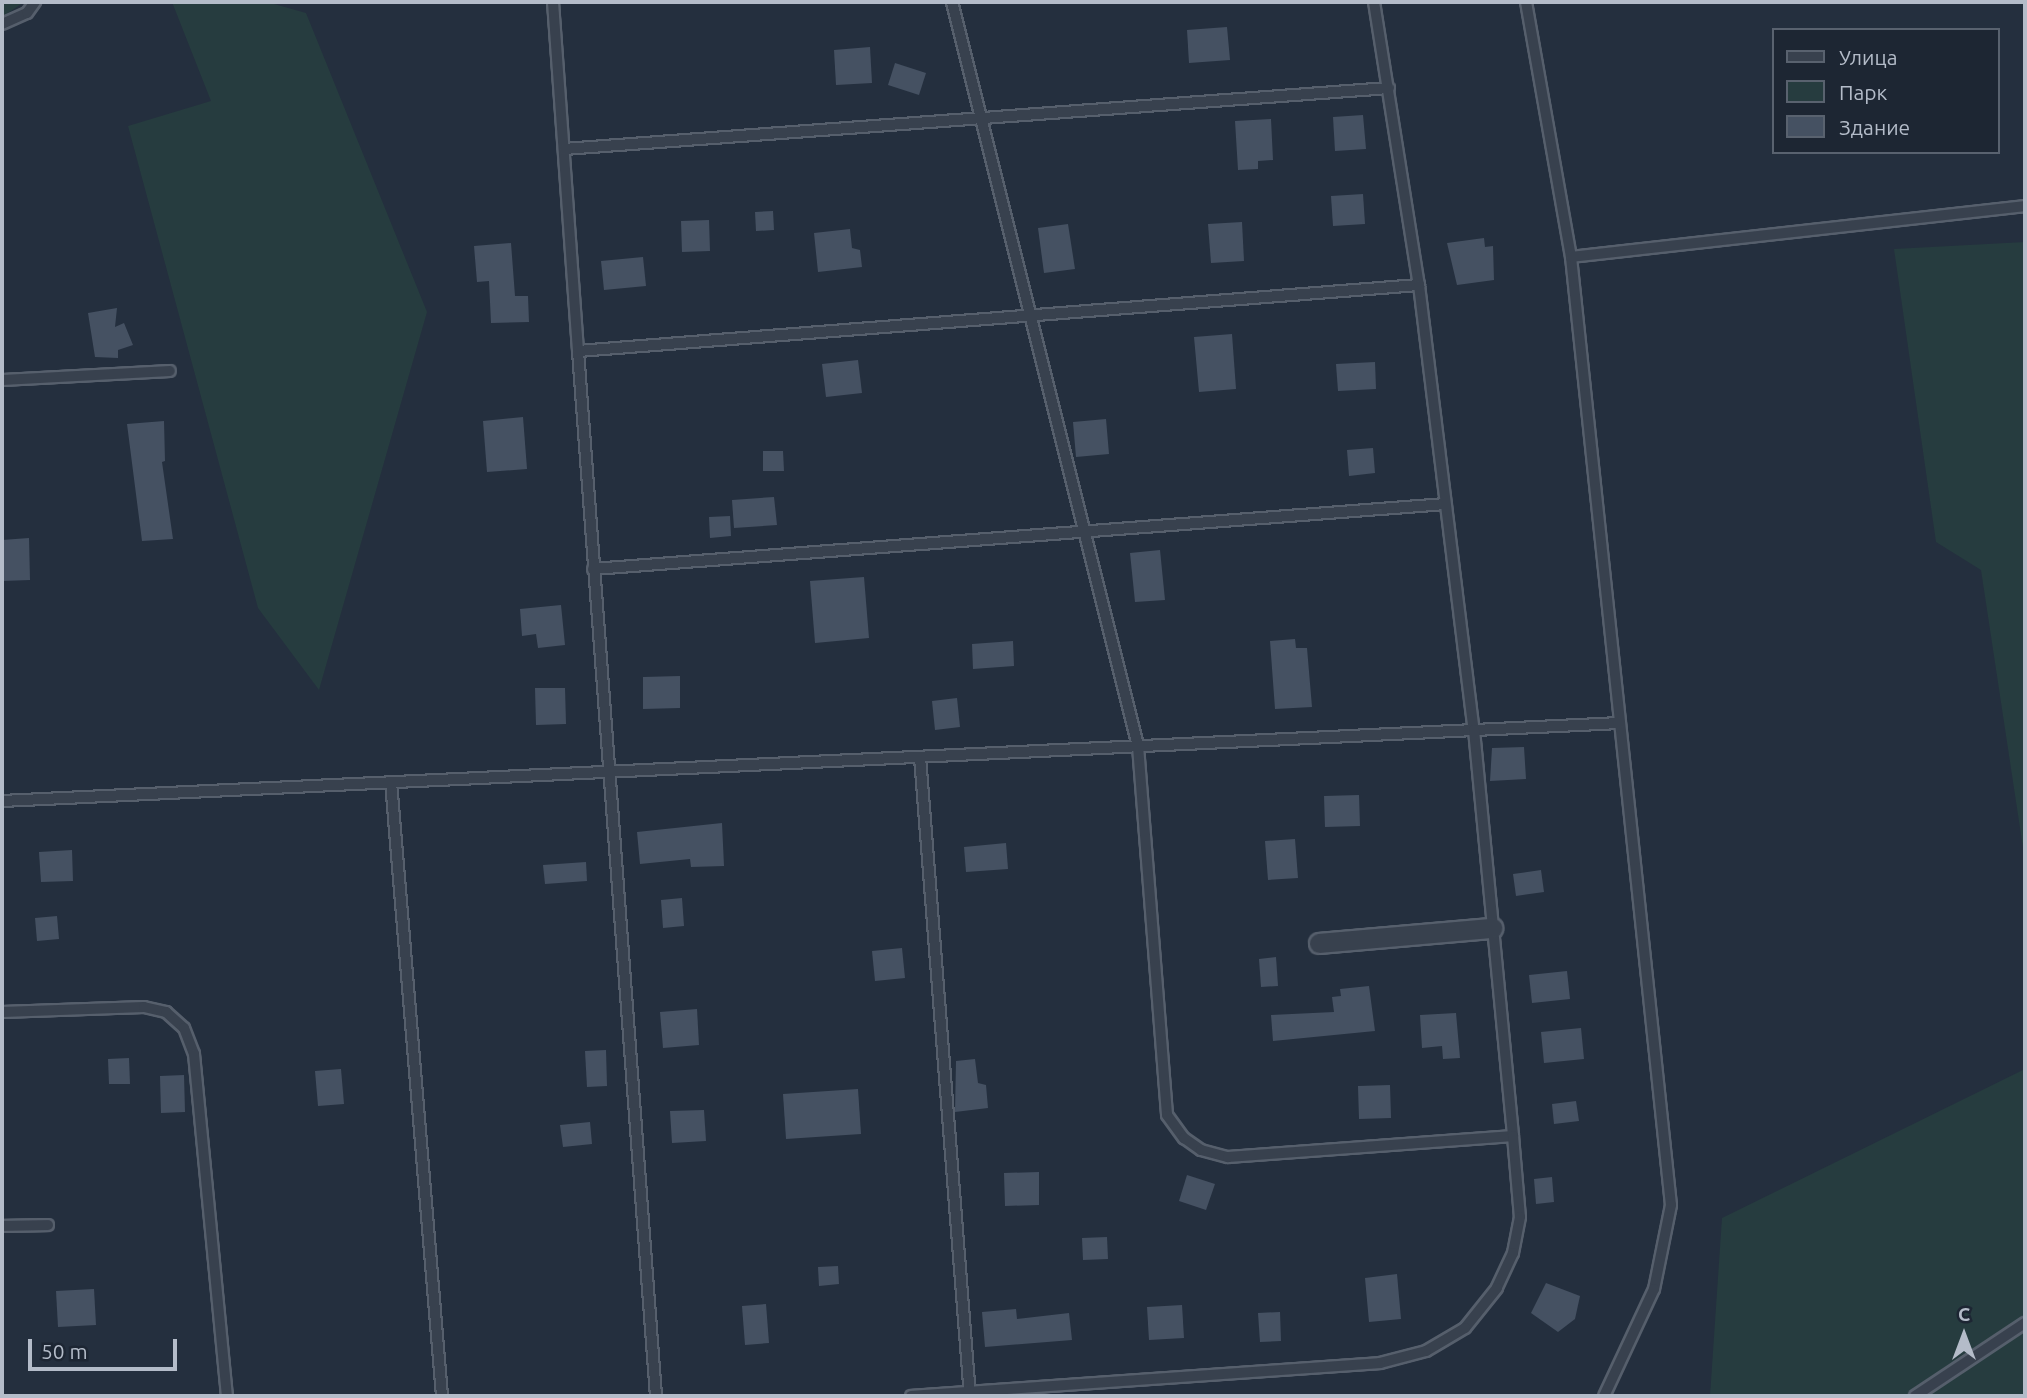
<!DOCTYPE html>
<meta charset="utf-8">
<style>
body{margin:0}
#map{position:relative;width:2027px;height:1398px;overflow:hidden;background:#242f3e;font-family:Ubuntu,sans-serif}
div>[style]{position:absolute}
.green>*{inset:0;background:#263c3f}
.building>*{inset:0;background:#455162}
.roads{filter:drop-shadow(2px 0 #565f6c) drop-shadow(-2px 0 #565f6c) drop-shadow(0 2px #565f6c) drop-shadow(0 -2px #565f6c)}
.service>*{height:10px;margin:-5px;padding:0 5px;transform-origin:5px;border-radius:5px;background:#38414e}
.minor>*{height:19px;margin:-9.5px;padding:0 9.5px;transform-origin:9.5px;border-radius:9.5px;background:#38414e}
span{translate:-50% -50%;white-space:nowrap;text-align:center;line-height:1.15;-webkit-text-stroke:6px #1d2633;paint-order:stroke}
.frame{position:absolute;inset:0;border:4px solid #b4bcc9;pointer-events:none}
.legend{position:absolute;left:1772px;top:28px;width:228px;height:126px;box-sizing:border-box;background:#1d2633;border:2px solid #59626f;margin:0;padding:9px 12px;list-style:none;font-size:21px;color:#b4bcc9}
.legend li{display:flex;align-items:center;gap:14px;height:35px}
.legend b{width:35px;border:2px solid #59626f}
.north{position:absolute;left:1929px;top:1300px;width:70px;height:70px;-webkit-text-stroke:5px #1d2633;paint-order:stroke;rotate:0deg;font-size:19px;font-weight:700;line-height:28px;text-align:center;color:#b4bcc9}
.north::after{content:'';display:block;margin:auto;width:24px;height:32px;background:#b4bcc9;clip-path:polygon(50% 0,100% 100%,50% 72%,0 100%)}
.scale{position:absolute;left:28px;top:1339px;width:149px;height:32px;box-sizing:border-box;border:4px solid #b4bcc9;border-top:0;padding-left:9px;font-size:21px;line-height:24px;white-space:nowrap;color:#b4bcc9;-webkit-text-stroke:5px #1d2633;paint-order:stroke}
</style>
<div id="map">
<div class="green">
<i style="clip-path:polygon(2px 2px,24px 2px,2px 17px)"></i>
<i style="clip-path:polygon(172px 2px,267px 2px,306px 13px,427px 312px,319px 690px,258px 608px,128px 126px,211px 101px)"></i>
<i style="clip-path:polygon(2025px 242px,2025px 861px,1981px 570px,1936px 542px,1894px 249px)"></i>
<i style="clip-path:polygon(2025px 1069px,2025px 1396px,1710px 1396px,1722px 1218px)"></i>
</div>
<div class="building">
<i style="clip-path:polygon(1227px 27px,1230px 60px,1189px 63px,1187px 30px)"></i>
<i style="clip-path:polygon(870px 47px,872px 83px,836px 85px,834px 50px)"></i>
<i style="clip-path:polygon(895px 63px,926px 73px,919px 95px,888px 85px)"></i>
<i style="clip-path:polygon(1363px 115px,1366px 149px,1335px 151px,1333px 117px)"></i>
<i style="clip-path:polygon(1271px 119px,1273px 160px,1258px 161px,1258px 169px,1238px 170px,1235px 121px)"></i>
<i style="clip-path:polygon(1363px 194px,1365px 224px,1333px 226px,1331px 196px)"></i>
<i style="clip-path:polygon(773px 211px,774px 230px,756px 231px,755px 212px)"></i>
<i style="clip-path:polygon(709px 220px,710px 251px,682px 252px,681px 221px)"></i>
<i style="clip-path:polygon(1242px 222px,1244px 261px,1211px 263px,1208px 224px)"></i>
<i style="clip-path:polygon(1068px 224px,1075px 269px,1044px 273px,1038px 228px)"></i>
<i style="clip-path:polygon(850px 229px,852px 248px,860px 250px,862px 267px,818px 272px,814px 233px)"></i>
<i style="clip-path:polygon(1484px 238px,1485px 247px,1493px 246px,1494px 280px,1457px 285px,1447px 243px)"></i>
<i style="clip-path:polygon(511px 243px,515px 296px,528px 296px,529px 322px,491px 323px,489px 281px,477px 282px,474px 246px)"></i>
<i style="clip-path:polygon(643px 257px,646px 286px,604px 290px,601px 261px)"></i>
<i style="clip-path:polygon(117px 308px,115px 327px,124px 323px,133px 345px,118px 350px,118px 358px,95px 357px,88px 313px)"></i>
<i style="clip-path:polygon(1232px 334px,1236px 389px,1199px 392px,1194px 337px)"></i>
<i style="clip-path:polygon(858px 360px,862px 393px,826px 397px,822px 364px)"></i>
<i style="clip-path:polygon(1375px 362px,1376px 389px,1338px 391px,1336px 364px)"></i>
<i style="clip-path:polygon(523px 417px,527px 469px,487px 472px,483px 421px)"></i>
<i style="clip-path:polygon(1106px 419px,1109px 454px,1076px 457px,1073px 422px)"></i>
<i style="clip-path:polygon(164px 421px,165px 461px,162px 462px,173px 539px,142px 541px,127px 424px)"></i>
<i style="clip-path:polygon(1373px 448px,1375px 473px,1349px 476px,1347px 450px)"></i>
<i style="clip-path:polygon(763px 451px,783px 451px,784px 471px,763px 471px)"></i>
<i style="clip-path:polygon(774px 497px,777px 525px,734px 528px,732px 500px)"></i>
<i style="clip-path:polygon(730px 516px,731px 536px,710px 538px,709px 517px)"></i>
<i style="clip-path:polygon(29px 538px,30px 580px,2px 581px,2px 540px)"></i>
<i style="clip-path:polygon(1160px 550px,1165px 600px,1135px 602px,1130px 553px)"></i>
<i style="clip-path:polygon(864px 577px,869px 638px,815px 643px,810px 581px)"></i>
<i style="clip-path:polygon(561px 605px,565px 645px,538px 648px,536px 634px,522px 636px,520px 609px)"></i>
<i style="clip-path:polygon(1295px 639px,1296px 648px,1307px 648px,1312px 707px,1275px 709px,1270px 641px)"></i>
<i style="clip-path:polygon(1013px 641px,1014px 666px,973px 669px,972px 644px)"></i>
<i style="clip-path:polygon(680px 676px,680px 708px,643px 709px,643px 677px)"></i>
<i style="clip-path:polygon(535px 688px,565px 688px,566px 724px,536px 725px)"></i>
<i style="clip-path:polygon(957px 698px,960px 727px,935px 730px,932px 701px)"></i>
<i style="clip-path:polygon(1524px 747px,1526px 779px,1490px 781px,1492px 748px)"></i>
<i style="clip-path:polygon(1359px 795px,1360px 826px,1325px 827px,1324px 796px)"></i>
<i style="clip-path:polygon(722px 823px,724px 866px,691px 867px,690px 859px,640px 864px,637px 832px)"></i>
<i style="clip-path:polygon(1295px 839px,1298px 878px,1268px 880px,1265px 841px)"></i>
<i style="clip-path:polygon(1006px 843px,1008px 869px,966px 872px,964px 847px)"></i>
<i style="clip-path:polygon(72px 850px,73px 881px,41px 882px,39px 852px)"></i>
<i style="clip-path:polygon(586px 862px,587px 881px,545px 884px,543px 865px)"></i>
<i style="clip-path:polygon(1541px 870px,1544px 892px,1516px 896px,1513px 874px)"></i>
<i style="clip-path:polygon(682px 898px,684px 926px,663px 928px,661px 900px)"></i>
<i style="clip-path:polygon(57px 916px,59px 939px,37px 941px,35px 918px)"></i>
<i style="clip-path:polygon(902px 948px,905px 978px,875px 981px,872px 951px)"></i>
<i style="clip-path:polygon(1276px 957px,1278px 986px,1261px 987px,1259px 959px)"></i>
<i style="clip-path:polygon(1567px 971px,1570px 999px,1532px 1003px,1529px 975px)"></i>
<i style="clip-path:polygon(1369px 986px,1375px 1031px,1273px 1041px,1271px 1015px,1334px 1012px,1332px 997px,1341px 996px,1340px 989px)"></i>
<i style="clip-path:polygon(697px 1009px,699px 1045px,663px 1048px,660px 1012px)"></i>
<i style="clip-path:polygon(1456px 1013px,1460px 1058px,1443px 1059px,1442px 1046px,1422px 1048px,1420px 1015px)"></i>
<i style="clip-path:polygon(1581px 1028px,1584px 1059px,1544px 1063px,1541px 1032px)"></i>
<i style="clip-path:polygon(606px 1050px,607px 1086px,587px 1087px,585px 1051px)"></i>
<i style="clip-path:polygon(129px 1058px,130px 1084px,109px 1084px,108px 1059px)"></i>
<i style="clip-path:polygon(975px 1059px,978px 1083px,986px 1085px,988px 1108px,955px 1112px,956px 1061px)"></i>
<i style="clip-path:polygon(341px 1069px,344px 1104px,318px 1106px,315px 1071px)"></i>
<i style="clip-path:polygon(184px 1075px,185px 1112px,161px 1113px,160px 1076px)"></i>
<i style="clip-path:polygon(1390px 1085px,1391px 1118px,1359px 1119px,1358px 1086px)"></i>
<i style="clip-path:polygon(858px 1089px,861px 1134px,786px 1139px,783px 1094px)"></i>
<i style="clip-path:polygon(1576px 1101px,1579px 1121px,1554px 1124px,1552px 1104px)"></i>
<i style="clip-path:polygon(704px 1110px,706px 1141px,672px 1143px,670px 1111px)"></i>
<i style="clip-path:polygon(590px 1122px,592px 1144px,563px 1147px,560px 1125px)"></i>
<i style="clip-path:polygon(1039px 1172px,1039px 1205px,1005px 1206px,1004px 1173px)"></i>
<i style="clip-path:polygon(1187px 1175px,1215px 1184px,1206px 1210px,1179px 1201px)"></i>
<i style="clip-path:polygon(1552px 1177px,1554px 1202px,1536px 1204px,1534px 1179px)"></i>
<i style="clip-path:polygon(1107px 1237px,1108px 1259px,1083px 1260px,1082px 1238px)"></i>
<i style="clip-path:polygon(838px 1266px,839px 1284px,819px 1286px,818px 1267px)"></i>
<i style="clip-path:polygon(1397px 1274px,1401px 1319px,1369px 1322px,1365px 1278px)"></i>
<i style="clip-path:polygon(1546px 1283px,1580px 1296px,1575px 1319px,1558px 1332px,1531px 1313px)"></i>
<i style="clip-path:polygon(94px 1289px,96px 1325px,58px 1327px,56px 1291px)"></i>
<i style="clip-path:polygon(766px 1304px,769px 1343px,745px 1345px,742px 1306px)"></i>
<i style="clip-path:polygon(1182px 1305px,1184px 1338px,1149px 1340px,1147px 1307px)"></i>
<i style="clip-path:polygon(1016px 1309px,1017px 1319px,1069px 1313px,1072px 1340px,985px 1347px,982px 1312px)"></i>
<i style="clip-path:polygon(1280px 1312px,1281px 1341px,1260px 1342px,1258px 1313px)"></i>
</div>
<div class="roads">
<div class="service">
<i style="left:553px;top:2px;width:350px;rotate:85.9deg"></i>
<i style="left:952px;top:2px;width:767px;rotate:75.96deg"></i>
<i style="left:1138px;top:746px;width:370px;rotate:85.5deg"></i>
<i style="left:1167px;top:1115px;width:29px;rotate:54deg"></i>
<i style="left:1184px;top:1138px;width:21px;rotate:35deg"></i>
<i style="left:1201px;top:1150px;width:28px;rotate:15deg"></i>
<i style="left:1228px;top:1157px;width:286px;rotate:-4.2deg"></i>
<i style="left:1374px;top:2px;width:287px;rotate:81deg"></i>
<i style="left:1526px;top:2px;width:259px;rotate:80deg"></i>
<i style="left:1571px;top:257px;width:953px;rotate:83.98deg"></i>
<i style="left:1671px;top:1205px;width:86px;rotate:101.4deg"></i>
<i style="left:1654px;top:1289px;width:118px;rotate:115deg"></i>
<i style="left:2px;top:24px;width:27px;rotate:-24deg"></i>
<i style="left:27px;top:13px;width:14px;rotate:-54deg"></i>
<i style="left:564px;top:149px;width:827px;rotate:-4.23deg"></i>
<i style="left:1571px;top:257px;width:457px;rotate:-6.4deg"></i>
<i style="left:2px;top:380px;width:168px;rotate:-3.1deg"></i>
<i style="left:593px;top:569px;width:855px;rotate:-4.36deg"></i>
<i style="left:920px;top:757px;width:641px;rotate:85.53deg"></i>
<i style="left:391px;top:782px;width:616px;rotate:85.25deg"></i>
<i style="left:2px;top:801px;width:1620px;rotate:-2.76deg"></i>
<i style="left:2px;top:1012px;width:142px;rotate:-2deg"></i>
<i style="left:144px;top:1007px;width:23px;rotate:13deg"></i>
<i style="left:166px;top:1012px;width:24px;rotate:42deg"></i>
<i style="left:184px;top:1028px;width:28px;rotate:69deg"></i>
<i style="left:194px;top:1054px;width:344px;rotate:84.5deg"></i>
<i style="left:2px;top:1226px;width:46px;rotate:-1.2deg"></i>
<i style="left:656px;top:1396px;width:1048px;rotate:-94.27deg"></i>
<i style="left:578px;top:351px;width:844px;rotate:-4.49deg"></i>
<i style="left:1419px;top:285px;width:448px;rotate:83deg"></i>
<i style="left:1474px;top:730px;width:408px;rotate:84.5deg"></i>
<i style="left:1513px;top:1136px;width:81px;rotate:85.1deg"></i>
<i style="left:1520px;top:1217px;width:37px;rotate:101deg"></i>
<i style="left:1513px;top:1253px;width:38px;rotate:115deg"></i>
<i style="left:1497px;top:1288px;width:51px;rotate:128.7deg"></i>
<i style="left:1465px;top:1328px;width:45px;rotate:149.5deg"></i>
<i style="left:1426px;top:1351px;width:48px;rotate:165.4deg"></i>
<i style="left:1380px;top:1363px;width:470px;rotate:176deg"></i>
<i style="left:1915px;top:1396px;width:132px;rotate:-33.6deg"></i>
</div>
<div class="minor">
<i style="left:1319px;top:943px;width:174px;rotate:-5deg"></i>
</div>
</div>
<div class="frame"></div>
<ul class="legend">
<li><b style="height:9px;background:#38414e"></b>Улица</li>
<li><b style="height:19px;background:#263c3f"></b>Парк</li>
<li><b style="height:19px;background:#455162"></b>Здание</li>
</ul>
<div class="north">С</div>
<div class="scale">50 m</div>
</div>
